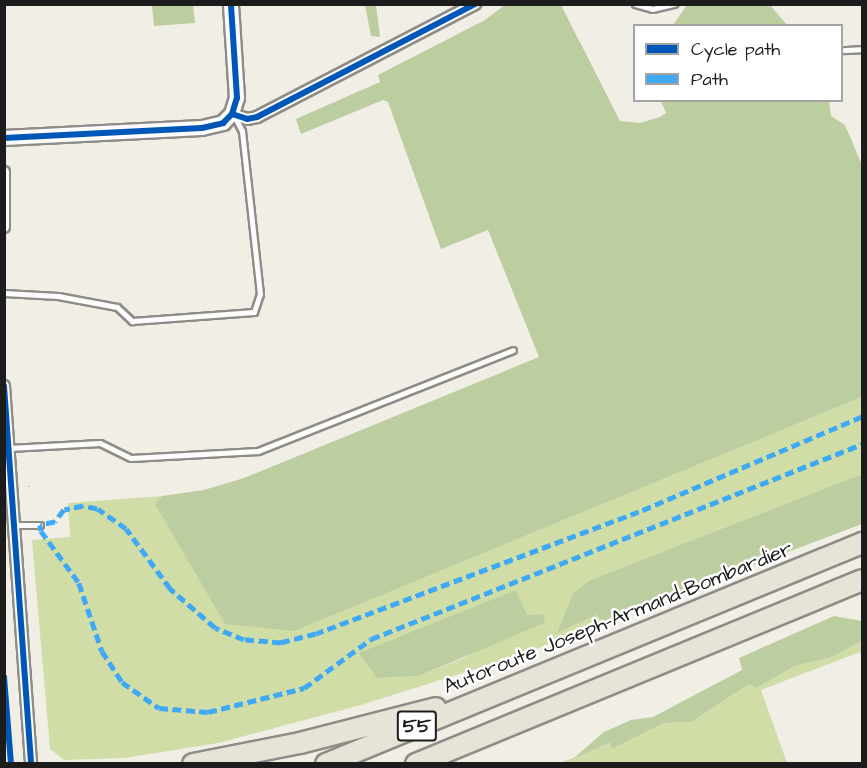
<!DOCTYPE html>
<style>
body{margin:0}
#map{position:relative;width:867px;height:768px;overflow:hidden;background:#f1eee6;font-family:"Architects Daughter",sans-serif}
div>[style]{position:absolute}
.green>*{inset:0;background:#d1dda7}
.forest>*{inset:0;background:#bccd9f}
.path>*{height:1.5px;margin-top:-0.75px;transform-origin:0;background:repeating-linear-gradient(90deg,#bbbab8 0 1.5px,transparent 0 6px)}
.roads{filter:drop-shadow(2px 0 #8d8c88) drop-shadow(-2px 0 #8d8c88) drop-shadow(0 2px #8d8c88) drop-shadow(0 -2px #8d8c88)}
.service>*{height:5px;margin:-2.5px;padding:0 2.5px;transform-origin:2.5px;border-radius:2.5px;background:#fdfcfb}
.minor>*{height:10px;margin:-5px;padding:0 5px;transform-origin:5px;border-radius:5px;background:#fdfcfb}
.tertiary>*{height:14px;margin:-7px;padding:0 7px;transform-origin:7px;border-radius:7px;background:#fdfcfb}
.motorway>*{height:20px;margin:-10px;padding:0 10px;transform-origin:10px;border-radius:10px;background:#e8e3d7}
.quiet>*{height:4.5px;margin-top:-2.25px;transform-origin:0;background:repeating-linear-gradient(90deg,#3fa9f5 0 9px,transparent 0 13.5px)}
.cycleway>*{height:6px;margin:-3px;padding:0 3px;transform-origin:3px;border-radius:3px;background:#0057b8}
span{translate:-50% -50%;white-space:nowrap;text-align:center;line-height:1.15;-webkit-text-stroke:5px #fff;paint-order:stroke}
.shield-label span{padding:2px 4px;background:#fff;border:2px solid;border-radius:4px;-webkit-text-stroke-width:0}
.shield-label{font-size:20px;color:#1c1c1c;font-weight:700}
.street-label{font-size:21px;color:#1c1c1c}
.frame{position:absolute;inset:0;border:6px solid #1c1c1c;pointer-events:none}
.legend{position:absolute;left:633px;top:24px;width:210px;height:78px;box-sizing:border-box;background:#fff;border:2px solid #a4a4a4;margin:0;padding:8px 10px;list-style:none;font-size:18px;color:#1c1c1c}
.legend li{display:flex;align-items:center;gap:12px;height:30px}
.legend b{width:30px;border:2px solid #a4a4a4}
</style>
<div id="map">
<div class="green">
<i style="clip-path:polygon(evenodd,862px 397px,862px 474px,590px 580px,557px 632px,596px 615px,603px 622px,529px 652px,361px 705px,218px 743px,125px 758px,64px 760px,50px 749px,32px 540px,70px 537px,68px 503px,162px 496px,155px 504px,295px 631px,862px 397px,516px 590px,527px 616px,545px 614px,464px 658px,419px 676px,377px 678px,366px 659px,516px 590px)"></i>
<i style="clip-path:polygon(862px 641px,862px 659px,860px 652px,761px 690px,787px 763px,557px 764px,611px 743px,612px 749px,664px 723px,691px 722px,749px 684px,756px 688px,795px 666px,832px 657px)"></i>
</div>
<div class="forest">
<i style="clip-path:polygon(152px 5px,193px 5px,195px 23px,154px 26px)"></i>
<i style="clip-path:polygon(365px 5px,376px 5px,380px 37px,371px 36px)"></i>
<i style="clip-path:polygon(505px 5px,561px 5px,620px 121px,640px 123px,660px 117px,666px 113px,661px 101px,829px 101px,831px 116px,845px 125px,862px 165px,862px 397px,295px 631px,225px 624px,155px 504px,162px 496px,204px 490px,244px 478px,539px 357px,488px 230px,441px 249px,388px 102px,383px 100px,301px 134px,296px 119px,380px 82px,378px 75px,485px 20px)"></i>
<i style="clip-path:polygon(687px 5px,770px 5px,787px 25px,673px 25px)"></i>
<i style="clip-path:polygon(862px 474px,862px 524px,603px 622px,596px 615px,557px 633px,573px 594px,590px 580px)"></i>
<i style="clip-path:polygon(516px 590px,527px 615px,545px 614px,544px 623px,419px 676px,377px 678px,359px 653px)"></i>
<i style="clip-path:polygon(834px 616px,862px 621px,862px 641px,832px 657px,795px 666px,756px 688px,749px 684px,691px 722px,664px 723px,612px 749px,610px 743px,574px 758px,604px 732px,631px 720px,653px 717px,742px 670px,739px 658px)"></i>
</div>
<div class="path">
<i style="left:29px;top:486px;width:6px;rotate:90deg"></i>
</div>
<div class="roads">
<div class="service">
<i style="left:635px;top:4px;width:18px;rotate:16deg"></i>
<i style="left:652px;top:9px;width:23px;rotate:-13deg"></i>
<i style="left:844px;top:50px;width:18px;rotate:-3deg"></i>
<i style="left:4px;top:293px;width:54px;rotate:3.2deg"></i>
<i style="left:58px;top:296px;width:60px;rotate:10.6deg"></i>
<i style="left:117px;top:307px;width:21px;rotate:43deg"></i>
<i style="left:132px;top:321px;width:122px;rotate:-4.2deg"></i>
<i style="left:254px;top:312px;width:19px;rotate:-72deg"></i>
<i style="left:260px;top:294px;width:164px;rotate:-96.3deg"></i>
<i style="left:242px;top:131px;width:16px;rotate:-117deg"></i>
<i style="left:9px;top:448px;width:91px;rotate:-3.1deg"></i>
<i style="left:100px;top:443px;width:34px;rotate:26deg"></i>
<i style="left:131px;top:458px;width:127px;rotate:-3.2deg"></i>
<i style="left:258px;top:451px;width:274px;rotate:-21.6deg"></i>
<i style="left:14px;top:525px;width:26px"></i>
</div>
<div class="minor">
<i style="left:232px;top:114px;width:16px;rotate:18deg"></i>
<i style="left:247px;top:119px;width:10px;rotate:-11deg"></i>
<i style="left:257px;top:117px;width:246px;rotate:-27.4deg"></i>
<i style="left:4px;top:172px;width:55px;rotate:90deg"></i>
<i style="left:4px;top:386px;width:379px;rotate:85.9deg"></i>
</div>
<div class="tertiary">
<i style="left:4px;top:138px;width:198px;rotate:-2.9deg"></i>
<i style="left:202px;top:128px;width:22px;rotate:-13deg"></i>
<i style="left:223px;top:123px;width:13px;rotate:-45deg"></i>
<i style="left:232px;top:114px;width:17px;rotate:-73deg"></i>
<i style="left:237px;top:98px;width:94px;rotate:-93.7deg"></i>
</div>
<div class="motorway">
<i style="left:193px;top:764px;width:109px;rotate:-11.1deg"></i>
<i style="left:300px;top:743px;width:140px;rotate:-14.4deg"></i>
<i style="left:326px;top:764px;width:580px;rotate:-22.41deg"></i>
<i style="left:416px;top:764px;width:482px;rotate:-22.4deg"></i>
</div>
</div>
<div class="quiet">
<i style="left:862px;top:417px;width:242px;rotate:156.9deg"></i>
<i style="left:639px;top:512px;width:345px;rotate:159.3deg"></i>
<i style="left:316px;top:634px;width:36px;rotate:166deg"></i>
<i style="left:281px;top:643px;width:37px;rotate:-175deg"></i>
<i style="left:244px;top:640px;width:31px;rotate:-158deg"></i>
<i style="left:215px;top:628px;width:60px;rotate:-139.1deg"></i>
<i style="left:170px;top:589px;width:74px;rotate:-126.3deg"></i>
<i style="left:126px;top:529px;width:35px;rotate:-145deg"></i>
<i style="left:97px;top:509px;width:14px;rotate:-168deg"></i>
<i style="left:83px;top:506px;width:19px;rotate:168deg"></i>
<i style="left:64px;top:510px;width:15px;rotate:127deg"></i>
<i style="left:55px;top:522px;width:15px;rotate:169deg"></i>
<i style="left:40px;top:525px;width:6px;rotate:81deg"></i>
<i style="left:41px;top:531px;width:64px;rotate:53.8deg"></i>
<i style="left:79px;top:583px;width:72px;rotate:71.3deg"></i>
<i style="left:102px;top:651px;width:37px;rotate:57deg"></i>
<i style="left:122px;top:682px;width:45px;rotate:35.1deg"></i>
<i style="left:159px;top:708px;width:49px;rotate:4.7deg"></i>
<i style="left:208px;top:712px;width:99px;rotate:-14deg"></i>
<i style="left:304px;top:688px;width:83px;rotate:-36.2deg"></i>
<i style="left:371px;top:639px;width:528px;rotate:-21.66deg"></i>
</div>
<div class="cycleway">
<i style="left:232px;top:114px;width:16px;rotate:18deg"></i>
<i style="left:247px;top:119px;width:10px;rotate:-11deg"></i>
<i style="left:257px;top:117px;width:246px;rotate:-27.4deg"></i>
<i style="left:4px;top:138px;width:198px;rotate:-2.9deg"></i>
<i style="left:202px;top:128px;width:22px;rotate:-13deg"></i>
<i style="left:223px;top:123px;width:13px;rotate:-45deg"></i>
<i style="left:232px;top:114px;width:17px;rotate:-73deg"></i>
<i style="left:237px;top:98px;width:94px;rotate:-93.7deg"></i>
<i style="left:4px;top:386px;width:379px;rotate:85.9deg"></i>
<i style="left:4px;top:677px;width:87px;rotate:85.4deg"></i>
</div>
<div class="shield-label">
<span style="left:417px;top:726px">55</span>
</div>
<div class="street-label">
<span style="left:618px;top:618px;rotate:-22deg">Autoroute Joseph-Armand-Bombardier</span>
</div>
<div class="frame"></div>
<ul class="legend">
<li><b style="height:8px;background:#0057b8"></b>Cycle path</li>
<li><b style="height:8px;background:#3fa9f5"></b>Path</li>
</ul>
</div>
